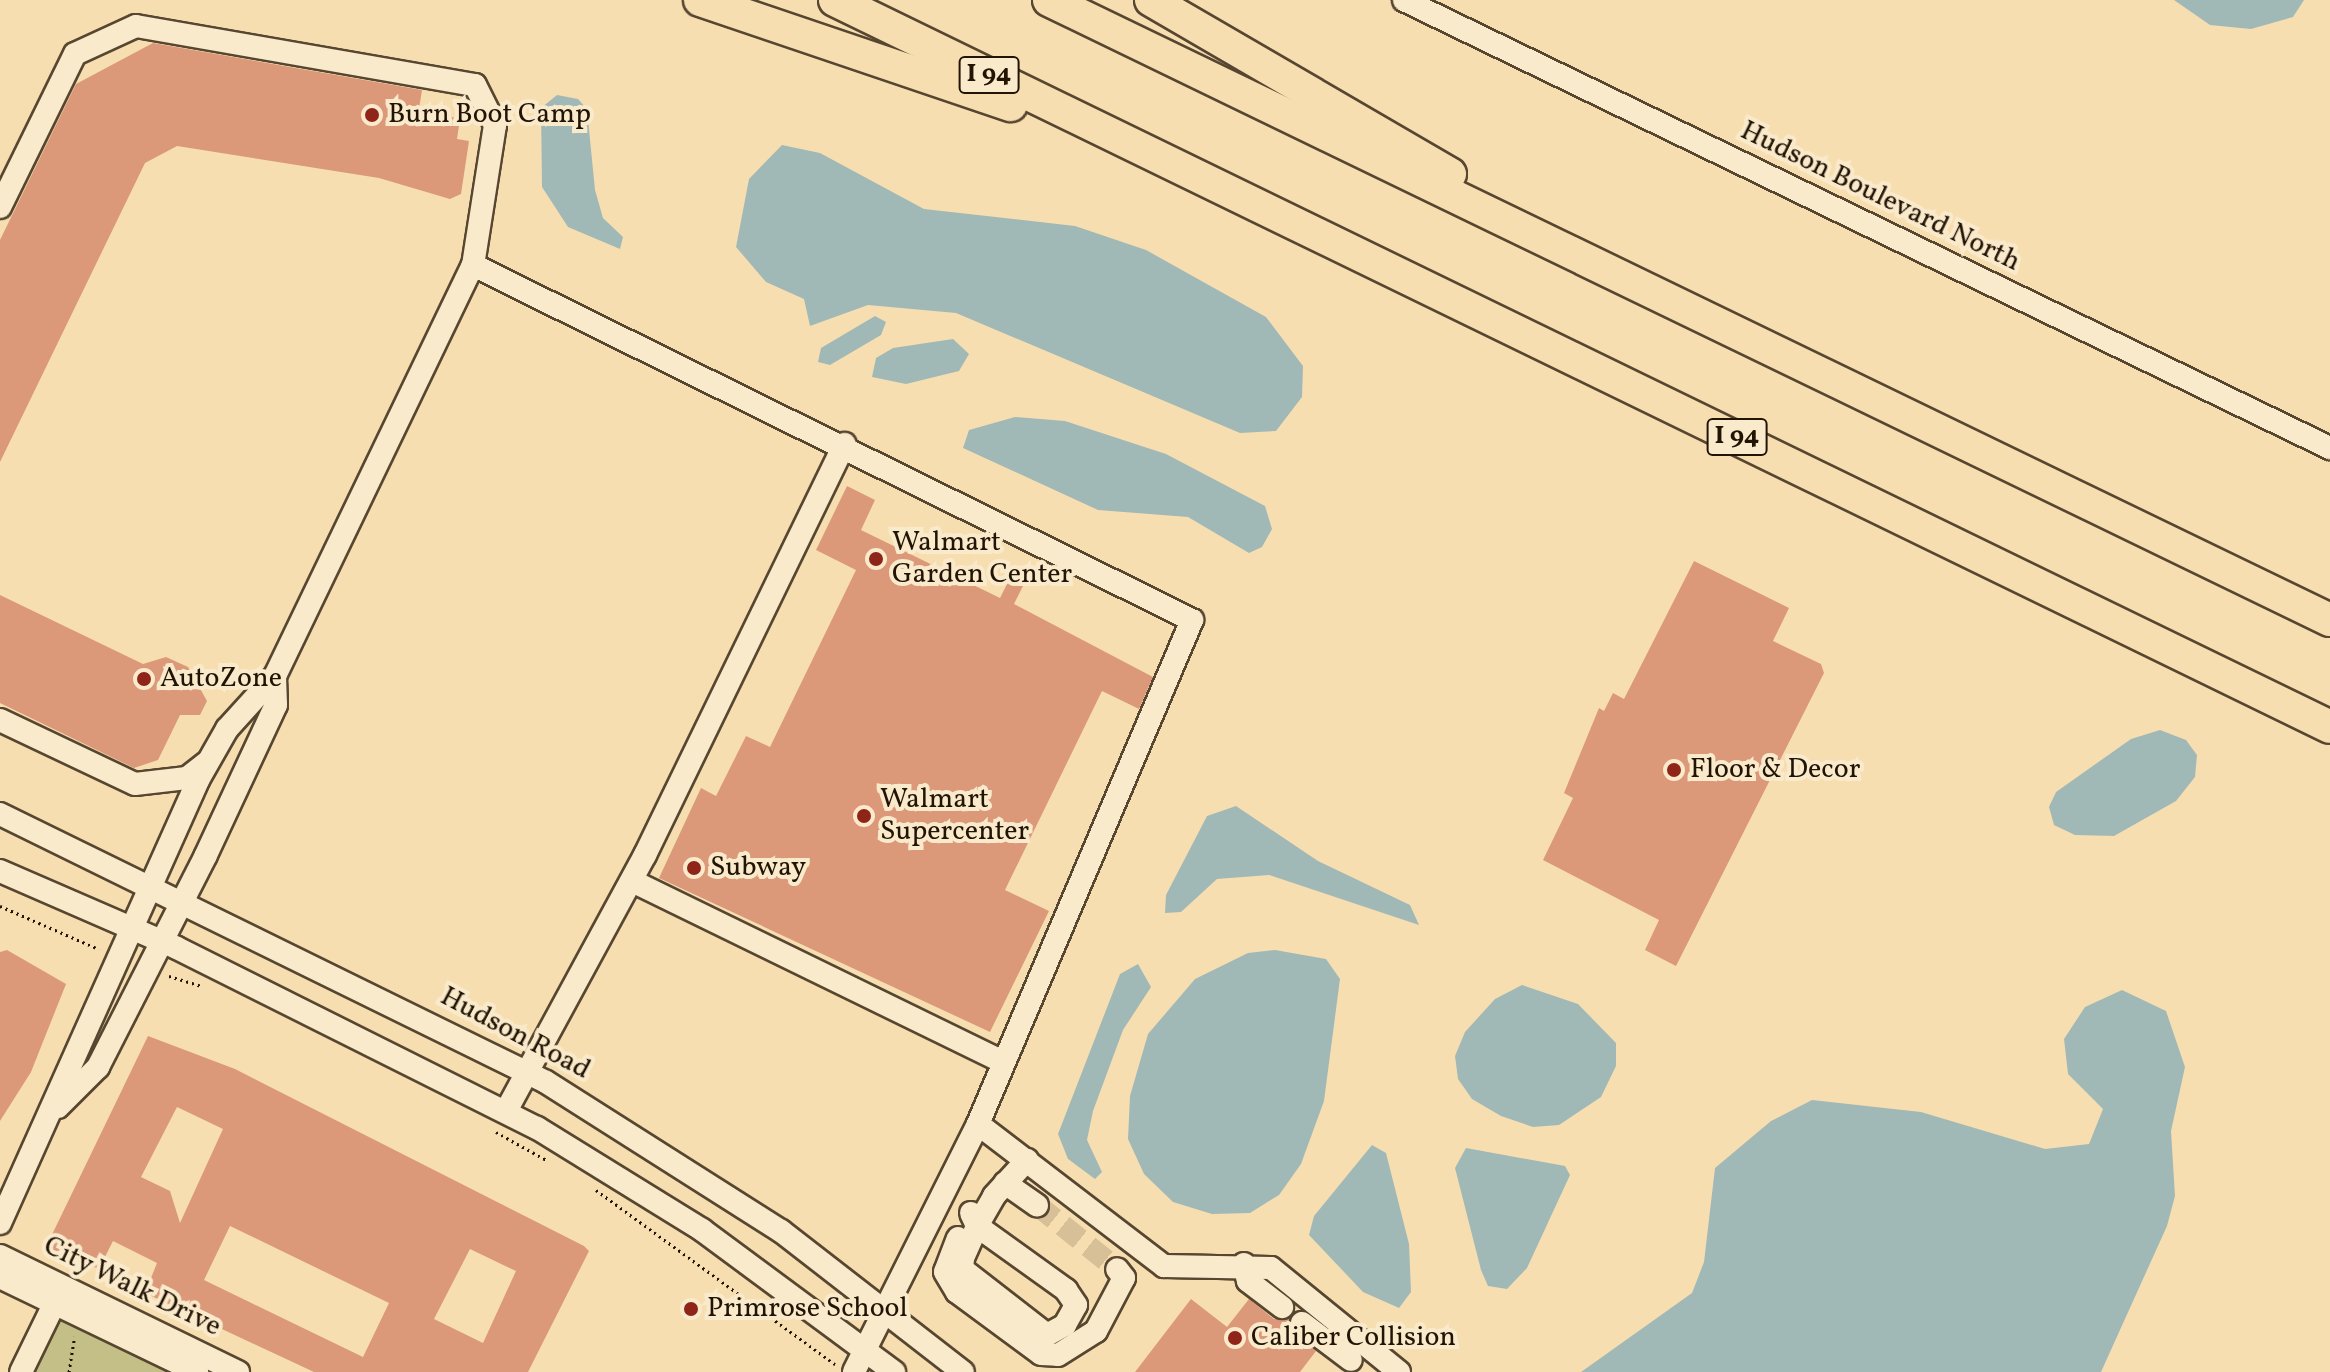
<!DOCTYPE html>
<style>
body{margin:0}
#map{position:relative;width:2330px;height:1372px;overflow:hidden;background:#f7deb1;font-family:Vollkorn,serif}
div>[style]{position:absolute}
.green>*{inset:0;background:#c4bf87}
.water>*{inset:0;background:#a1b9b6}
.building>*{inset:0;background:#db9979}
.minor-tunnel>*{height:22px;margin-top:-11px;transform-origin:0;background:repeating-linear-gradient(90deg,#d7c097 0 22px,transparent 0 33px)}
.path>*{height:3px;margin-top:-1.5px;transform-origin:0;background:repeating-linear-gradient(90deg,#221405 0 2px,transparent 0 6px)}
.roads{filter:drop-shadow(2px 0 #574630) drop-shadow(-2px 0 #574630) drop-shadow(0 2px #574630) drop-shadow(0 -2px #574630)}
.minor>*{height:22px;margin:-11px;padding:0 11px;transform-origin:11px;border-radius:11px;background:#faeacc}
.highway>*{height:32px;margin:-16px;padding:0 16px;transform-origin:16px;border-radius:16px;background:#f7deb1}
.dots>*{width:22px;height:22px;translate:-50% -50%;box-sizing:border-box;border:4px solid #faeacc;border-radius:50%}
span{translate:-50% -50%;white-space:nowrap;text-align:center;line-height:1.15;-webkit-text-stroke:8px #faeacc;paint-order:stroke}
.shield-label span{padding:2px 6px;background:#faeacc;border:2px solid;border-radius:6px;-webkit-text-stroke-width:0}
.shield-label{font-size:26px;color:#221405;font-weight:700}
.poi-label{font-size:28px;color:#221405}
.left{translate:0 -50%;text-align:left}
.street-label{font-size:28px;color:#221405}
</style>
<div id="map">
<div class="green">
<i style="clip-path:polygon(55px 1303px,197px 1372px,21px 1372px)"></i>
</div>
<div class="water">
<i style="clip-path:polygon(2174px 0,2304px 0,2293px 17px,2251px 29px,2210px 25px)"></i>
<i style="clip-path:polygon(557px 95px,578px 99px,587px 109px,595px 190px,603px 218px,623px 237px,620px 249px,568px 227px,542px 187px,541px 108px)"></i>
<i style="clip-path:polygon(782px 145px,820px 153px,924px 209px,1075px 226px,1146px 250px,1266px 317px,1303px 366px,1302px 397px,1276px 431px,1240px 433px,956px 313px,868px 305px,810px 326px,804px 299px,766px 282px,736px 247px,749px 179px)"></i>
<i style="clip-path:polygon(875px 316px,886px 322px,881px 335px,830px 365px,818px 362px,821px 348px)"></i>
<i style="clip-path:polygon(953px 339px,969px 354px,959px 371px,906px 384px,872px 377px,876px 358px,893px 348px)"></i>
<i style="clip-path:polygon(1015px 417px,1065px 421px,1166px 454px,1265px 506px,1272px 529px,1262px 547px,1249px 553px,1188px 517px,1098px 510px,963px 448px,969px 430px)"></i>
<i style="clip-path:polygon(2160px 730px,2186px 740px,2197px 755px,2195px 777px,2176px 801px,2114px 836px,2075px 835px,2054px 825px,2049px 807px,2056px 792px,2131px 739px)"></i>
<i style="clip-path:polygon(1236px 806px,1318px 861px,1410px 905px,1419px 925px,1269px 875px,1217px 879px,1181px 912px,1165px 913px,1166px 895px,1207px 816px)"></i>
<i style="clip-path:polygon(1275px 950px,1326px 959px,1340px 979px,1324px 1101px,1301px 1164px,1279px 1195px,1250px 1213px,1212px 1214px,1173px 1202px,1144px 1174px,1128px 1139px,1130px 1096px,1148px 1034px,1195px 979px,1248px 953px)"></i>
<i style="clip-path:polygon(1138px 964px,1151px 987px,1123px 1030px,1093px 1111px,1087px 1140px,1102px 1172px,1095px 1179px,1068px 1159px,1058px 1134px,1120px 974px)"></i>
<i style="clip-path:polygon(1522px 985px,1578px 1004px,1616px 1043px,1616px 1066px,1601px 1097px,1559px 1125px,1533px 1127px,1501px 1116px,1472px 1099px,1458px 1079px,1455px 1056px,1465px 1032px,1495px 999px)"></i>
<i style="clip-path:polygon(2122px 990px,2166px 1011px,2185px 1067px,2171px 1131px,2175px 1196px,2167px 1226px,2101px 1372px,1581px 1372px,1692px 1293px,1704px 1262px,1715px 1168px,1771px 1121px,1812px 1100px,1921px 1112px,2045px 1149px,2089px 1144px,2103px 1109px,2068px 1074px,2064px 1039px,2085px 1007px)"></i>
<i style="clip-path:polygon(1372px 1145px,1386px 1153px,1409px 1244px,1411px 1292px,1399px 1308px,1363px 1292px,1309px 1235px,1314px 1216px)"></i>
<i style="clip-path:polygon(1466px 1148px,1565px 1166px,1570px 1175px,1527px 1268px,1507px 1289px,1488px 1286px,1481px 1270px,1455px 1168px)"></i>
</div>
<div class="building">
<i style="clip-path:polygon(153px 43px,422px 90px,419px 109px,460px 119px,457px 139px,469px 141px,461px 194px,450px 199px,379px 178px,177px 146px,145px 163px,0 462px,0 240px,76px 84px)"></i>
<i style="clip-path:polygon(847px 486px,875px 500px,861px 530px,1000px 598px,1011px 576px,1025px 582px,1014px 604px,1153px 677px,1139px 709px,1102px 691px,1005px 890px,1049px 911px,990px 1032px,659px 878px,701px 788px,716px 796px,746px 736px,770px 747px,856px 570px,816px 550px)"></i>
<i style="clip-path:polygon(1694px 561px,1789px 608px,1773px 641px,1821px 664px,1824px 673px,1676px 966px,1645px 950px,1659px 920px,1543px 860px,1573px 798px,1564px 793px,1599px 708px,1604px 711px,1613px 693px,1624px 699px)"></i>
<i style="clip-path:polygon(0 595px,143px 664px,166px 657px,188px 667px,207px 701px,200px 715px,180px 715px,158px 760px,134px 768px,0 703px)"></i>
<i style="clip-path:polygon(7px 950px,66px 984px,31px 1072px,0 1121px,0 952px)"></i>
<i style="clip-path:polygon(evenodd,148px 1036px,235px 1069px,584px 1246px,589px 1251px,528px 1372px,314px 1372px,145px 1293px,157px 1263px,113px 1241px,99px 1269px,46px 1247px,148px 1036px,177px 1107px,223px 1129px,180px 1223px,170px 1191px,141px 1177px,177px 1107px,148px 1036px,230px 1226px,389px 1303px,363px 1357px,204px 1280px,230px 1226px,148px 1036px,470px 1249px,516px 1271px,483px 1343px,434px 1319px,470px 1249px)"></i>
<i style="clip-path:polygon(1191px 1299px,1227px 1327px,1249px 1299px,1274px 1319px,1289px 1319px,1293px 1334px,1316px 1351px,1300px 1372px,1135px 1372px)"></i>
</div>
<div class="minor-tunnel">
<i style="left:1037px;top:1205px;width:102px;rotate:38.7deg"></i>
</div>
<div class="path">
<i style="left:0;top:906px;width:108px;rotate:23.5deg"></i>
<i style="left:169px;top:976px;width:34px;rotate:17deg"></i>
<i style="left:496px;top:1132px;width:60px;rotate:29.1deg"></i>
<i style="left:596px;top:1190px;width:296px;rotate:36.1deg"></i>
<i style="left:69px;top:1372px;width:36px;rotate:-81deg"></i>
</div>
<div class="roads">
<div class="minor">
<i style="left:1404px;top:0;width:1029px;rotate:25.82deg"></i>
<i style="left:0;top:207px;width:170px;rotate:-63.9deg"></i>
<i style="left:75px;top:54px;width:67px;rotate:-24.7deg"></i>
<i style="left:136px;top:26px;width:344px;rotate:9.9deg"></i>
<i style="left:475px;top:85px;width:45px;rotate:63.4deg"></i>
<i style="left:495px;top:125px;width:142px;rotate:98.9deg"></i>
<i style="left:0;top:720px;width:149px;rotate:25.4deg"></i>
<i style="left:135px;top:784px;width:52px;rotate:-6.6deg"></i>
<i style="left:187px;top:778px;width:24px;rotate:-38deg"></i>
<i style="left:0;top:814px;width:608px;rotate:26.14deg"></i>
<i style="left:546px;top:1082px;width:278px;rotate:32.4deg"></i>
<i style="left:781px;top:1231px;width:230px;rotate:37.8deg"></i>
<i style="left:0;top:871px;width:193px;rotate:23.5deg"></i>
<i style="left:177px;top:948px;width:402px;rotate:26.6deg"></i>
<i style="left:537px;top:1128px;width:194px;rotate:31.7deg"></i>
<i style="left:702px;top:1230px;width:239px;rotate:36.5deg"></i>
<i style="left:632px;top:881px;width:413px;rotate:26deg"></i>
<i style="left:58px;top:1107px;width:57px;rotate:-45deg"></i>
<i style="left:98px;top:1067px;width:236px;rotate:-63deg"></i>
<i style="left:205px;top:857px;width:168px;rotate:-65deg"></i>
<i style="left:276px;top:705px;width:29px;rotate:-92deg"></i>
<i style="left:506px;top:1111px;width:291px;rotate:-61.5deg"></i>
<i style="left:645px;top:855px;width:457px;rotate:-64.1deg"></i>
<i style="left:978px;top:1124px;width:234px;rotate:37.4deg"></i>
<i style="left:1164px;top:1266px;width:107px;rotate:1.1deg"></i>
<i style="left:1271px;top:1268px;width:165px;rotate:39.1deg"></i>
<i style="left:1005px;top:1183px;width:39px;rotate:35deg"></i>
<i style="left:971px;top:1213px;width:14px;rotate:65deg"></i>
<i style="left:977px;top:1226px;width:110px;rotate:35.7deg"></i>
<i style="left:1066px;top:1290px;width:18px;rotate:56deg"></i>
<i style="left:1076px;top:1305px;width:23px;rotate:119deg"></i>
<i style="left:1065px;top:1325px;width:21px;rotate:151deg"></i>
<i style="left:1047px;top:1335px;width:108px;rotate:-142.2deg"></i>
<i style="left:962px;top:1269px;width:11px;rotate:-85deg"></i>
<i style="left:963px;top:1258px;width:35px;rotate:-66deg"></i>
<i style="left:977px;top:1226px;width:34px;rotate:-60deg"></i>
<i style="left:994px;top:1196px;width:49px;rotate:-47.5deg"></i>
<i style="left:0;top:1223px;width:485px;rotate:-65.9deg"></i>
<i style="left:198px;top:780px;width:59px;rotate:-60.4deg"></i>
<i style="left:227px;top:729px;width:72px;rotate:-47.8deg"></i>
<i style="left:275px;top:676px;width:456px;rotate:-64.3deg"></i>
<i style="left:473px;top:265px;width:802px;rotate:26.28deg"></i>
<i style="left:1192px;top:620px;width:548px;rotate:113.01deg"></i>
<i style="left:978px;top:1124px;width:277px;rotate:116.6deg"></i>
<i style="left:958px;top:1238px;width:36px;rotate:111deg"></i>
<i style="left:945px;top:1272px;width:23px;rotate:59deg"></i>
<i style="left:957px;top:1292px;width:104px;rotate:36.4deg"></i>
<i style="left:1041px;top:1354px;width:17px;rotate:3deg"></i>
<i style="left:1058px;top:1355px;width:45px;rotate:-32.3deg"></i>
<i style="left:1096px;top:1331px;width:60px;rotate:-62.2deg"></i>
<i style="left:1124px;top:1278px;width:11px;rotate:-128deg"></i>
<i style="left:0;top:1256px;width:265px;rotate:26deg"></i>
<i style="left:1244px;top:1264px;width:17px;rotate:77deg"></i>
<i style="left:1248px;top:1281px;width:43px;rotate:37.4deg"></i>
<i style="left:0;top:1277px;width:219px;rotate:25.7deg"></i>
<i style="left:1302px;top:1323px;width:61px;rotate:37.1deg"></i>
<i style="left:21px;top:1372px;width:91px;rotate:-64deg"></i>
</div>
<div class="highway">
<i style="left:700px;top:0;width:328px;rotate:18.7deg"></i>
<i style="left:835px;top:0;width:1662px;rotate:25.93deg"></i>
<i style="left:1049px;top:0;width:1423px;rotate:25.83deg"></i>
<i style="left:1151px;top:0;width:346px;rotate:30.2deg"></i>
</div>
</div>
<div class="dots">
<i style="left:372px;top:115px;background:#8f2418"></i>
<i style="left:876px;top:559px;background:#8f2418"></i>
<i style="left:144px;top:679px;background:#8f2418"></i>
<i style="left:1674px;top:770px;background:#8f2418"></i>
<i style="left:864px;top:816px;background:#8f2418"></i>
<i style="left:694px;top:868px;background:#8f2418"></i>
<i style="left:691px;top:1309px;background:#8f2418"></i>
<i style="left:1235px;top:1338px;background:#8f2418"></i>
</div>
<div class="shield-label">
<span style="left:989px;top:75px">I 94</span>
<span style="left:1737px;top:437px">I 94</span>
</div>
<div class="poi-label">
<span class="left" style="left:388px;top:115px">Burn Boot Camp</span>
<span class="left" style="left:892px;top:559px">Walmart<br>Garden Center</span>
<span class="left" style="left:160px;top:679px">AutoZone</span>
<span class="left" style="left:1690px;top:770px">Floor &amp; Decor</span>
<span class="left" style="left:880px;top:816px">Walmart<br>Supercenter</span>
<span class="left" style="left:710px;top:868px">Subway</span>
<span class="left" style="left:707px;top:1309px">Primrose School</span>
<span class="left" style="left:1251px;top:1338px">Caliber Collision</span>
</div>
<div class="street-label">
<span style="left:1880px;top:197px;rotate:26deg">Hudson Boulevard North</span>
<span style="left:515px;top:1034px;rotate:28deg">Hudson Road</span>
<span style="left:132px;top:1287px;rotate:26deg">City Walk Drive</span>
</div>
</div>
